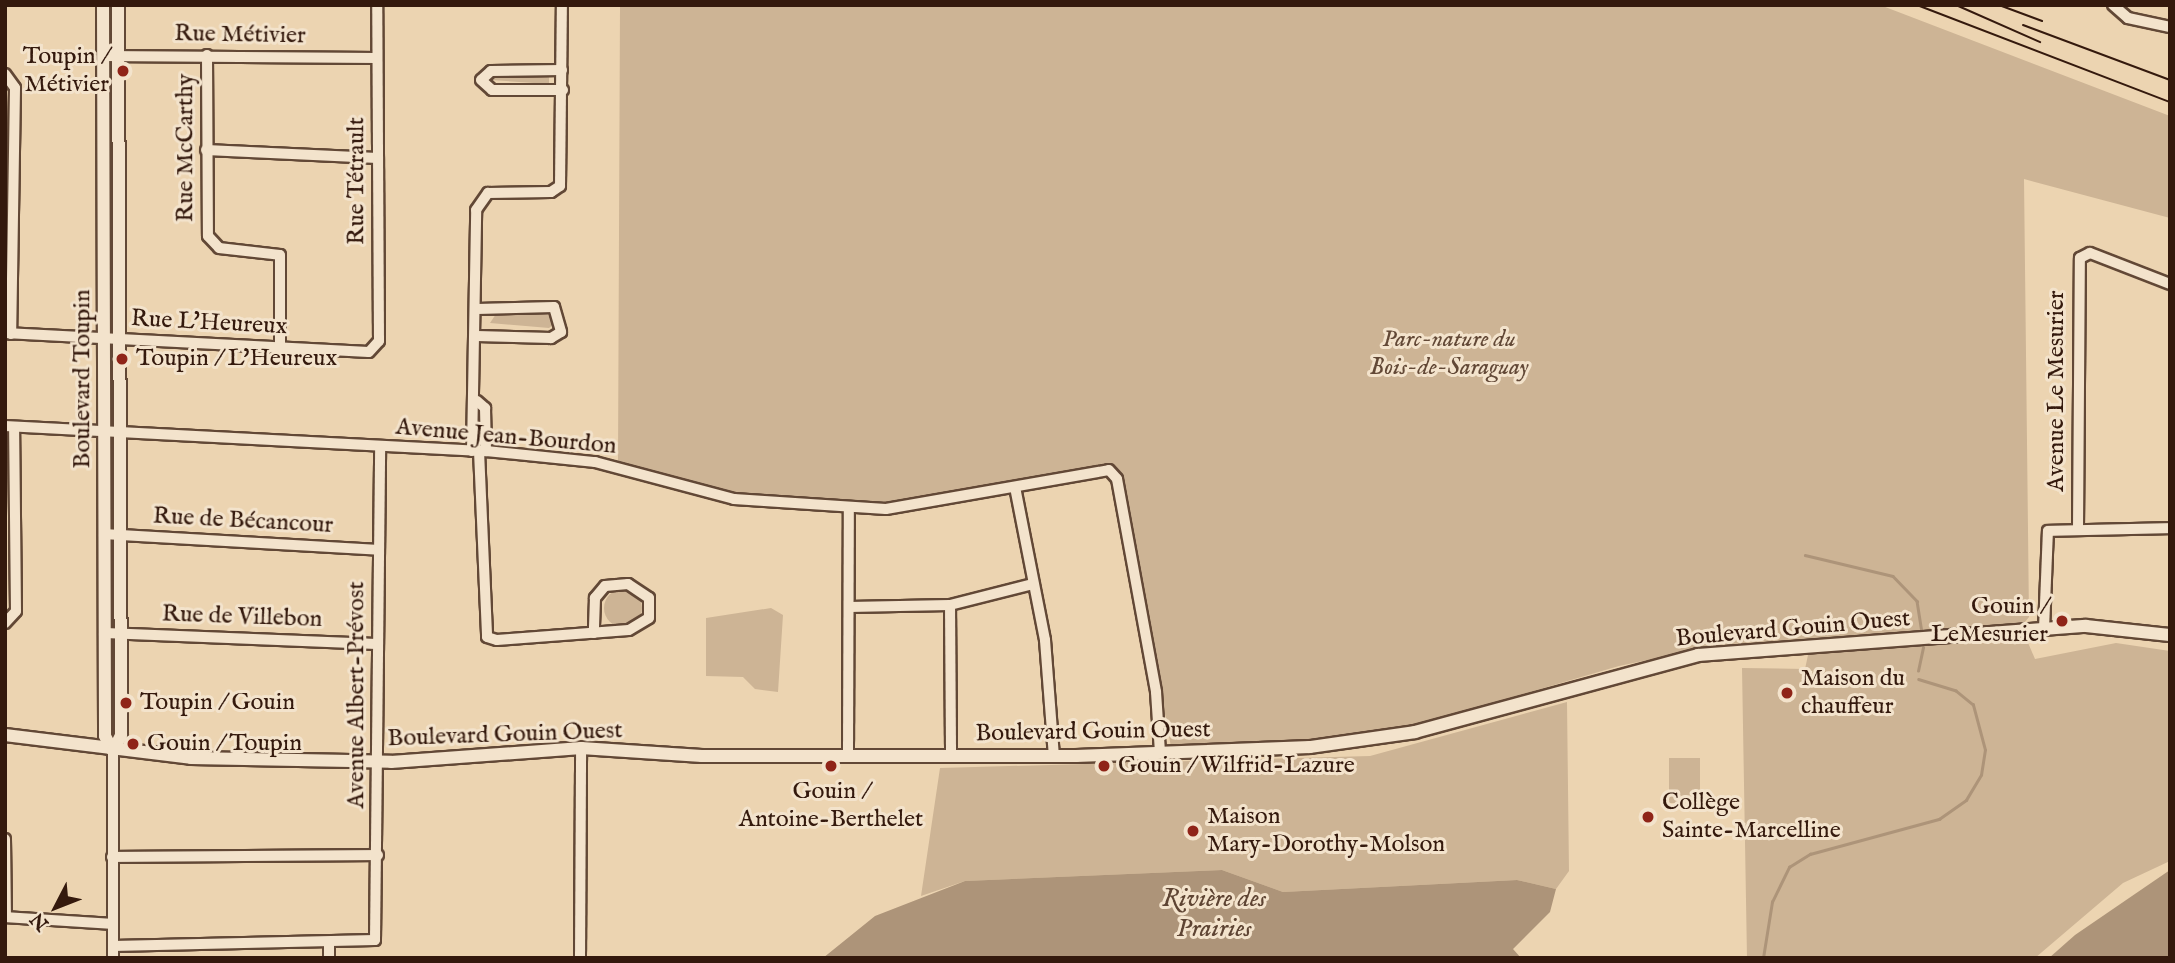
<!DOCTYPE html>
<meta charset="utf-8">
<style>
body{margin:0}
#map{position:relative;width:2175px;height:963px;overflow:hidden;background:#ecd4b1;font-family:"IM FELL English",serif}
div>[style]{position:absolute}
.green>*{inset:0;background:#cdb495}
.round{border-radius:50%}
.water>*{inset:0;background:#ad9479}
.stream>*{height:2.5px;margin:-1.25px;padding:0 1.25px;transform-origin:1.25px;border-radius:1.25px;background:#ad9479}
.roads{filter:drop-shadow(2px 0 #624836) drop-shadow(-2px 0 #624836) drop-shadow(0 2px #624836) drop-shadow(0 -2px #624836)}
.street>*{height:10px;margin:-5px;padding:0 5px;transform-origin:5px;border-radius:5px;background:#f3e3cc}
.secondary>*{height:12px;margin:-6px;padding:0 6px;transform-origin:6px;border-radius:6px;background:#f3e3cc}
.tram>*{height:2px;margin:-1px;padding:0 1px;transform-origin:1px;border-radius:1px;background:#34190d}
.dots>*{width:19px;height:19px;translate:-50% -50%;box-sizing:border-box;border:4px solid #f3e3cc;border-radius:50%}
span{translate:-50% -50%;white-space:nowrap;text-align:center;line-height:1.15;-webkit-text-stroke:6px #f3e3cc;paint-order:stroke}
.street-label{font-size:24px;color:#34190d}
.poi-label{font-size:24px;color:#34190d}
.right{translate:-100% -50%;text-align:right}
.left{translate:0 -50%;text-align:left}
.park-label{font-size:24px;color:#624836;font-style:italic}
.water-label{font-size:26px;color:#5e4433;font-style:italic}
.frame{position:absolute;inset:0;border:7px solid #34190d;pointer-events:none}
.north{position:absolute;left:21px;top:872px;width:70px;height:70px;-webkit-text-stroke:5px #f3e3cc;paint-order:stroke;rotate:228deg;font-size:19px;font-weight:700;line-height:28px;text-align:center;color:#34190d}
.north::after{content:'';display:block;margin:auto;width:24px;height:32px;background:#34190d;clip-path:polygon(50% 0,100% 100%,50% 72%,0 100%)}
</style>
<div id="map">
<div class="green">
<i style="clip-path:polygon(620px 5px,1880px 5px,2170px 116px,2170px 218px,2024px 179px,2029px 617px,2024px 623px,1719px 645px,1619px 666px,1399px 730px,1339px 740px,1171px 747px,1122px 477px,1112px 465px,904px 504px,797px 503px,721px 493px,618px 462px)"></i>
<i style="clip-path:polygon(106px 70px,114px 70px,115px 324px,107px 323px)"></i>
<i style="clip-path:polygon(549px 75px,549px 84px,491px 80px,494px 75px)"></i>
<i style="clip-path:polygon(547px 313px,554px 324px,549px 328px,490px 323px,496px 314px)"></i>
<i class="round" style="left:604px;top:589px;width:38px;height:38px"></i>
<i style="clip-path:polygon(771px 608px,783px 615px,778px 692px,755px 689px,743px 677px,706px 676px,706px 618px)"></i>
<i style="clip-path:polygon(2026px 638px,2035px 659px,2116px 643px,2170px 651px,2170px 861px,2123px 883px,2035px 958px,1747px 958px,1742px 668px,1805px 669px,1808px 655px)"></i>
<i style="clip-path:polygon(108px 649px,116px 649px,116px 734px,108px 734px)"></i>
<i style="clip-path:polygon(1567px 702px,1569px 871px,1556px 889px,1517px 880px,1283px 892px,1222px 870px,965px 881px,921px 896px,940px 768px,1370px 756px)"></i>
<i style="clip-path:polygon(1669px 758px,1700px 758px,1700px 803px,1669px 803px)"></i>
</div>
<div class="water">
<i style="clip-path:polygon(1222px 870px,1283px 892px,1517px 880px,1556px 889px,1550px 912px,1513px 949px,1521px 958px,823px 958px,875px 916px,965px 881px)"></i>
<i style="clip-path:polygon(2170px 870px,2170px 958px,2049px 958px,2075px 935px)"></i>
</div>
<div class="stream">
<i style="left:1805px;top:555px;width:90px;rotate:13.4deg"></i>
<i style="left:1893px;top:576px;width:35px;rotate:46deg"></i>
<i style="left:1917px;top:601px;width:30px;rotate:81deg"></i>
<i style="left:1918px;top:671px;width:24px;rotate:-78deg"></i>
<i style="left:1763px;top:958px;width:57px;rotate:-80.9deg"></i>
<i style="left:1772px;top:902px;width:39px;rotate:-64deg"></i>
<i style="left:1789px;top:867px;width:25px;rotate:-32deg"></i>
<i style="left:1810px;top:854px;width:134px;rotate:-15.2deg"></i>
<i style="left:1939px;top:819px;width:33px;rotate:-35deg"></i>
<i style="left:1966px;top:800px;width:29px;rotate:-59deg"></i>
<i style="left:1981px;top:775px;width:25px;rotate:-81deg"></i>
<i style="left:1985px;top:750px;width:47px;rotate:-104.9deg"></i>
<i style="left:1973px;top:705px;width:22px;rotate:-141deg"></i>
<i style="left:1956px;top:691px;width:39px;rotate:-163deg"></i>
</div>
<div class="roads">
<div class="street">
<i style="left:2113px;top:5px;width:20px;rotate:41deg"></i>
<i style="left:2128px;top:18px;width:43px;rotate:12.1deg"></i>
<i style="left:207px;top:55px;width:181px;rotate:89.7deg"></i>
<i style="left:208px;top:236px;width:16px;rotate:47deg"></i>
<i style="left:219px;top:248px;width:61px;rotate:6.5deg"></i>
<i style="left:280px;top:255px;width:92px;rotate:90deg"></i>
<i style="left:103px;top:56px;width:274px;rotate:0.4deg"></i>
<i style="left:562px;top:70px;width:71px;rotate:179.2deg"></i>
<i style="left:491px;top:71px;width:13px;rotate:138deg"></i>
<i style="left:481px;top:80px;width:15px;rotate:42deg"></i>
<i style="left:492px;top:90px;width:71px"></i>
<i style="left:5px;top:74px;width:17px;rotate:54deg"></i>
<i style="left:15px;top:88px;width:246px;rotate:90.9deg"></i>
<i style="left:206px;top:150px;width:172px;rotate:2.7deg"></i>
<i style="left:477px;top:309px;width:77px;rotate:-1.5deg"></i>
<i style="left:554px;top:307px;width:26px;rotate:74deg"></i>
<i style="left:561px;top:332px;width:12px;rotate:149deg"></i>
<i style="left:551px;top:338px;width:74px;rotate:-178.5deg"></i>
<i style="left:5px;top:333px;width:364px;rotate:3deg"></i>
<i style="left:369px;top:352px;width:15px;rotate:-48deg"></i>
<i style="left:379px;top:341px;width:336px;rotate:-90.3deg"></i>
<i style="left:477px;top:401px;width:11px;rotate:41deg"></i>
<i style="left:485px;top:408px;width:43px;rotate:88.7deg"></i>
<i style="left:5px;top:426px;width:482px;rotate:3deg"></i>
<i style="left:486px;top:451px;width:110px;rotate:5.8deg"></i>
<i style="left:595px;top:462px;width:144px;rotate:14.9deg"></i>
<i style="left:734px;top:499px;width:152px;rotate:3.8deg"></i>
<i style="left:886px;top:509px;width:226px;rotate:-9.9deg"></i>
<i style="left:1109px;top:470px;width:12px;rotate:48deg"></i>
<i style="left:1117px;top:479px;width:217px;rotate:79.6deg"></i>
<i style="left:1156px;top:692px;width:61px;rotate:86.2deg"></i>
<i style="left:472px;top:451px;width:241px;rotate:-89deg"></i>
<i style="left:476px;top:210px;width:21px;rotate:-55deg"></i>
<i style="left:488px;top:193px;width:63px;rotate:-0.9deg"></i>
<i style="left:551px;top:192px;width:11px;rotate:-34deg"></i>
<i style="left:560px;top:186px;width:181px;rotate:-89.4deg"></i>
<i style="left:479px;top:451px;width:186px;rotate:87.5deg"></i>
<i style="left:487px;top:637px;width:10px;rotate:17deg"></i>
<i style="left:497px;top:640px;width:132px;rotate:-4.3deg"></i>
<i style="left:629px;top:630px;width:23px;rotate:-31deg"></i>
<i style="left:649px;top:618px;width:20px;rotate:-90deg"></i>
<i style="left:649px;top:598px;width:25px;rotate:-146deg"></i>
<i style="left:628px;top:584px;width:23px;rotate:175deg"></i>
<i style="left:605px;top:586px;width:16px;rotate:130deg"></i>
<i style="left:595px;top:598px;width:35px;rotate:92deg"></i>
<i style="left:1015px;top:487px;width:156px;rotate:78.9deg"></i>
<i style="left:1045px;top:640px;width:116px;rotate:85.6deg"></i>
<i style="left:2078px;top:528px;width:270px;rotate:-89.6deg"></i>
<i style="left:2080px;top:258px;width:11px;rotate:-27deg"></i>
<i style="left:2090px;top:253px;width:86px;rotate:21.2deg"></i>
<i style="left:104px;top:534px;width:275px;rotate:3.3deg"></i>
<i style="left:950px;top:605px;width:150px;rotate:89.6deg"></i>
<i style="left:849px;top:607px;width:101px;rotate:-1.1deg"></i>
<i style="left:950px;top:605px;width:86px;rotate:-14.2deg"></i>
<i style="left:5px;top:623px;width:16px;rotate:-47deg"></i>
<i style="left:16px;top:611px;width:184px;rotate:-90.6deg"></i>
<i style="left:2044px;top:629px;width:98px;rotate:-87.7deg"></i>
<i style="left:2048px;top:531px;width:122px;rotate:-1.4deg"></i>
<i style="left:104px;top:633px;width:274px;rotate:2.3deg"></i>
<i style="left:848px;top:754px;width:246px;rotate:-89.8deg"></i>
<i style="left:5px;top:839px;width:78px;rotate:89.3deg"></i>
<i style="left:112px;top:857px;width:266px;rotate:-0.4deg"></i>
<i style="left:5px;top:917px;width:108px;rotate:3.7deg"></i>
<i style="left:329px;top:944px;width:14px;rotate:90deg"></i>
<i style="left:113px;top:946px;width:262px;rotate:-1.3deg"></i>
<i style="left:375px;top:940px;width:494px;rotate:-89.4deg"></i>
<i style="left:113px;top:958px;width:207px;rotate:-90deg"></i>
<i style="left:580px;top:958px;width:210px;rotate:-89.7deg"></i>
</div>
<div class="secondary">
<i style="left:103px;top:5px;width:731px;rotate:89.84deg"></i>
<i style="left:105px;top:736px;width:17px;rotate:62deg"></i>
<i style="left:5px;top:735px;width:187px;rotate:7deg"></i>
<i style="left:191px;top:758px;width:200px;rotate:1.1deg"></i>
<i style="left:391px;top:762px;width:191px;rotate:-4.2deg"></i>
<i style="left:581px;top:748px;width:121px;rotate:3.8deg"></i>
<i style="left:702px;top:756px;width:374px"></i>
<i style="left:1076px;top:756px;width:234px;rotate:-2.2deg"></i>
<i style="left:1310px;top:747px;width:106px;rotate:-8.1deg"></i>
<i style="left:1415px;top:732px;width:293px;rotate:-15.2deg"></i>
<i style="left:1698px;top:655px;width:389px;rotate:-4.3deg"></i>
<i style="left:2086px;top:626px;width:84px;rotate:6.1deg"></i>
<i style="left:113px;top:751px;width:18px;rotate:-63deg"></i>
<i style="left:121px;top:735px;width:730px;rotate:-90.24deg"></i>
</div>
</div>
<div class="tram">
<i style="left:1917px;top:5px;width:271px;rotate:21deg"></i>
<i style="left:1956px;top:5px;width:92px;rotate:23.8deg"></i>
<i style="left:1999px;top:5px;width:46px;rotate:20.4deg"></i>
<i style="left:2023px;top:25px;width:157px;rotate:20.5deg"></i>
</div>
<div class="dots">
<i style="left:123px;top:71px;background:#8f2418"></i>
<i style="left:122px;top:359px;background:#8f2418"></i>
<i style="left:2062px;top:621px;background:#8f2418"></i>
<i style="left:1787px;top:693px;background:#8f2418"></i>
<i style="left:126px;top:703px;background:#8f2418"></i>
<i style="left:133px;top:744px;background:#8f2418"></i>
<i style="left:831px;top:766px;background:#8f2418"></i>
<i style="left:1104px;top:766px;background:#8f2418"></i>
<i style="left:1648px;top:817px;background:#8f2418"></i>
<i style="left:1193px;top:831px;background:#8f2418"></i>
</div>
<div class="street-label">
<span style="left:240px;top:35px;rotate:1deg">Rue Métivier</span>
<span style="left:186px;top:148px;rotate:-90deg">Rue McCarthy</span>
<span style="left:357px;top:181px;rotate:-90deg">Rue Tétrault</span>
<span style="left:209px;top:323px;rotate:3deg">Rue L'Heureux</span>
<span style="left:83px;top:379px;rotate:-90deg">Boulevard Toupin</span>
<span style="left:2057px;top:391px;rotate:-90deg">Avenue Le Mesurier</span>
<span style="left:506px;top:437px;rotate:5deg">Avenue Jean-Bourdon</span>
<span style="left:243px;top:521px;rotate:3deg">Rue de Bécancour</span>
<span style="left:242px;top:617px;rotate:2deg">Rue de Villebon</span>
<span style="left:1793px;top:629px;rotate:-5deg">Boulevard Gouin Ouest</span>
<span style="left:357px;top:695px;rotate:-90deg">Avenue Albert-Prévost</span>
<span style="left:1093px;top:732px;rotate:-1deg">Boulevard Gouin Ouest</span>
<span style="left:505px;top:735px;rotate:-2deg">Boulevard Gouin Ouest</span>
</div>
<div class="poi-label">
<span class="right" style="left:109px;top:71px">Toupin /<br>Métivier</span>
<span class="left" style="left:136px;top:359px">Toupin / L'Heureux</span>
<span class="right" style="left:2048px;top:621px">Gouin /<br>LeMesurier</span>
<span class="left" style="left:1801px;top:693px">Maison du<br>chauffeur</span>
<span class="left" style="left:140px;top:703px">Toupin / Gouin</span>
<span class="left" style="left:147px;top:744px">Gouin / Toupin</span>
<span class="left" style="left:1118px;top:766px">Gouin / Wilfrid-Lazure</span>
<span style="left:831px;top:806px">Gouin /<br>Antoine-Berthelet</span>
<span class="left" style="left:1662px;top:817px">Collège<br>Sainte-Marcelline</span>
<span class="left" style="left:1207px;top:831px">Maison<br>Mary-Dorothy-Molson</span>
</div>
<div class="park-label">
<span style="left:1449px;top:354px">Parc-nature du<br>Bois-de-Saraguay</span>
</div>
<div class="water-label">
<span style="left:1214px;top:914px">Rivière des<br>Prairies</span>
</div>
<div class="frame"></div>
<div class="north">N</div>
</div>
